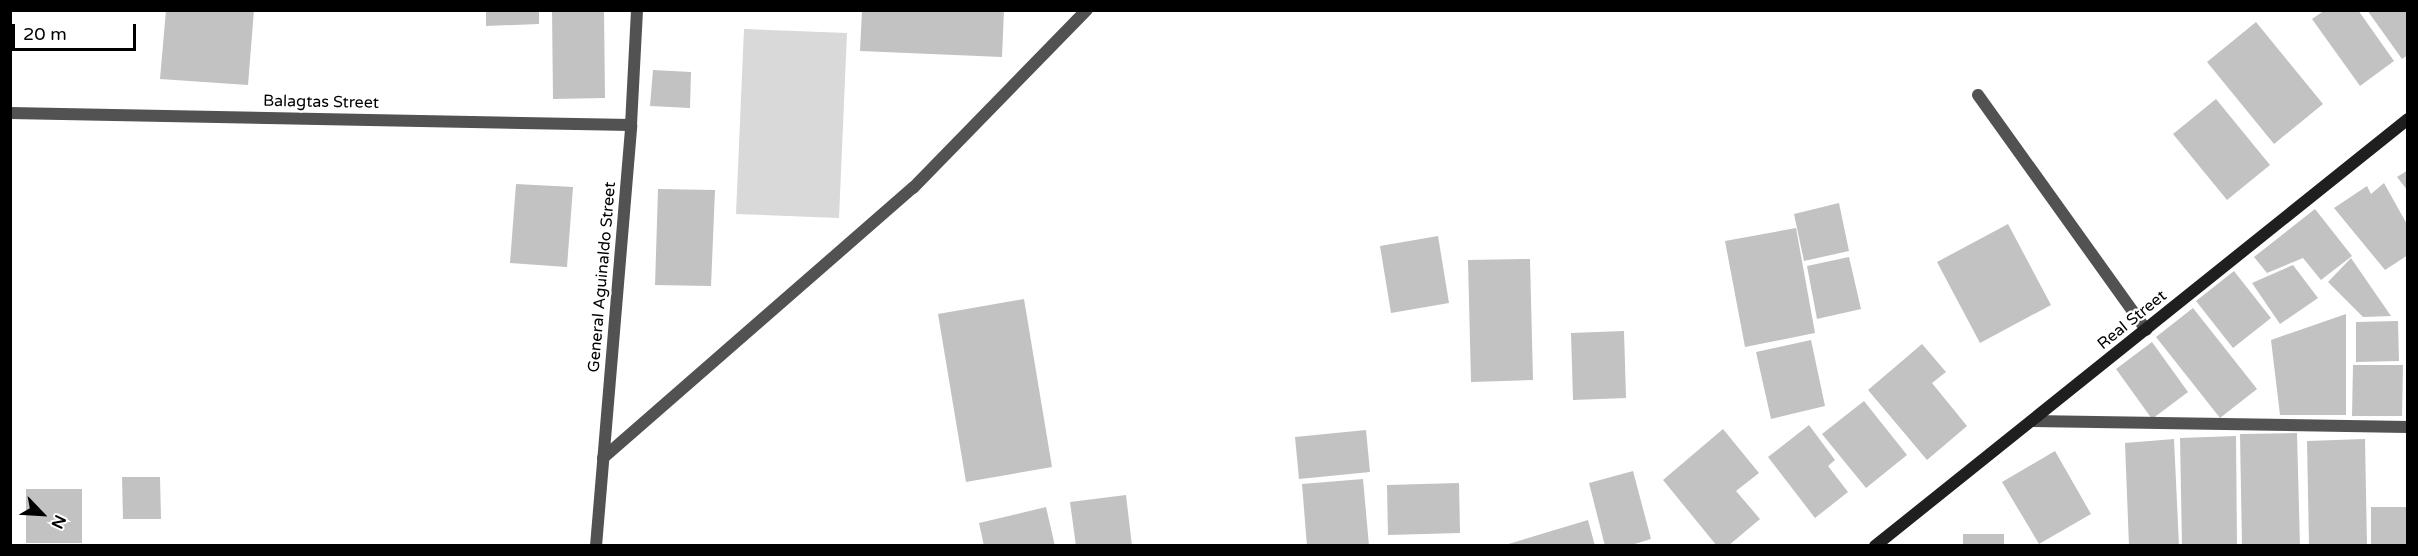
<!DOCTYPE html>
<style>
body{margin:0}
#map{position:relative;width:2418px;height:556px;overflow:hidden;background:#fff;font-family:"Varela Round",sans-serif}
div>[style]{position:absolute}
.green>*{inset:0;background:#d9d9d9}
.building>*{inset:0;background:#c2c2c2}
.minor>*{height:12px;margin:-6px;padding:0 6px;transform-origin:6px;border-radius:6px;background:#525252}
.tertiary>*{height:12px;margin:-6px;padding:0 6px;transform-origin:6px;border-radius:6px;background:#525252}
.secondary>*{height:12px;margin:-6px;padding:0 6px;transform-origin:6px;border-radius:6px;background:#1f1f1f}
span{translate:-50% -50%;white-space:nowrap;text-align:center;line-height:1.15;-webkit-text-stroke:4.5px #fff;paint-order:stroke}
.street-label{font-size:16px;color:#000}
.frame{position:absolute;inset:0;border:12px solid #000;pointer-events:none}
.north{position:absolute;left:12px;top:484px;width:60px;height:60px;-webkit-text-stroke:4px #fff;paint-order:stroke;rotate:115deg;font-size:16px;font-weight:700;line-height:24px;text-align:center;color:#000}
.north::after{content:'';display:block;margin:auto;width:21px;height:27px;background:#000;clip-path:polygon(50% 0,100% 100%,50% 72%,0 100%)}
.scale{position:absolute;left:12px;top:24px;width:124px;height:27px;box-sizing:border-box;border:3px solid #000;border-top:0;padding-left:8px;font-size:18px;line-height:21px;white-space:nowrap;color:#000;-webkit-text-stroke:4px #fff;paint-order:stroke}
</style>
<div id="map">
<div class="green">
<i style="clip-path:polygon(744px 29px,847px 33px,839px 218px,736px 214px)"></i>
</div>
<div class="building">
<i style="clip-path:polygon(166px 10px,254px 10px,248px 85px,160px 79px)"></i>
<i style="clip-path:polygon(486px 10px,539px 10px,539px 24px,486px 26px)"></i>
<i style="clip-path:polygon(552px 10px,604px 10px,605px 98px,553px 99px)"></i>
<i style="clip-path:polygon(862px 10px,1004px 10px,1002px 57px,860px 51px)"></i>
<i style="clip-path:polygon(2325px 10px,2358px 10px,2394px 61px,2360px 86px,2312px 19px)"></i>
<i style="clip-path:polygon(2367px 10px,2408px 10px,2408px 55px,2402px 59px)"></i>
<i style="clip-path:polygon(2256px 22px,2323px 104px,2274px 144px,2207px 62px)"></i>
<i style="clip-path:polygon(653px 70px,691px 72px,690px 108px,650px 106px)"></i>
<i style="clip-path:polygon(2216px 99px,2270px 165px,2227px 200px,2173px 134px)"></i>
<i style="clip-path:polygon(2408px 170px,2408px 191px,2397px 177px)"></i>
<i style="clip-path:polygon(2384px 183px,2408px 226px,2408px 255px,2385px 270px,2334px 208px,2367px 186px,2371px 194px)"></i>
<i style="clip-path:polygon(516px 184px,573px 187px,567px 267px,510px 263px)"></i>
<i style="clip-path:polygon(658px 189px,715px 190px,711px 286px,655px 285px)"></i>
<i style="clip-path:polygon(1839px 203px,1849px 251px,1804px 261px,1794px 214px)"></i>
<i style="clip-path:polygon(2315px 209px,2352px 256px,2321px 280px,2303px 258px,2267px 273px,2254px 257px)"></i>
<i style="clip-path:polygon(2008px 224px,2051px 305px,1980px 343px,1937px 262px)"></i>
<i style="clip-path:polygon(1796px 228px,1815px 333px,1745px 347px,1725px 241px)"></i>
<i style="clip-path:polygon(1438px 236px,1449px 303px,1391px 313px,1380px 246px)"></i>
<i style="clip-path:polygon(1849px 257px,1861px 309px,1817px 319px,1807px 266px)"></i>
<i style="clip-path:polygon(2351px 258px,2391px 316px,2363px 317px,2328px 282px)"></i>
<i style="clip-path:polygon(1530px 259px,1533px 380px,1471px 382px,1468px 260px)"></i>
<i style="clip-path:polygon(2293px 265px,2318px 298px,2280px 324px,2252px 283px)"></i>
<i style="clip-path:polygon(2234px 271px,2271px 318px,2233px 348px,2196px 301px)"></i>
<i style="clip-path:polygon(1024px 299px,1052px 467px,966px 482px,938px 314px)"></i>
<i style="clip-path:polygon(2193px 308px,2257px 389px,2220px 418px,2156px 337px)"></i>
<i style="clip-path:polygon(2346px 314px,2346px 415px,2280px 415px,2271px 340px)"></i>
<i style="clip-path:polygon(2398px 321px,2399px 361px,2356px 362px,2356px 322px)"></i>
<i style="clip-path:polygon(1624px 331px,1626px 398px,1573px 400px,1571px 333px)"></i>
<i style="clip-path:polygon(1811px 340px,1825px 406px,1771px 419px,1756px 352px)"></i>
<i style="clip-path:polygon(2152px 342px,2188px 392px,2152px 419px,2116px 369px)"></i>
<i style="clip-path:polygon(1922px 344px,1946px 372px,1932px 383px,1967px 426px,1927px 460px,1868px 390px)"></i>
<i style="clip-path:polygon(2353px 365px,2403px 365px,2402px 416px,2352px 416px)"></i>
<i style="clip-path:polygon(1864px 401px,1907px 455px,1866px 488px,1822px 434px)"></i>
<i style="clip-path:polygon(1809px 425px,1835px 460px,1828px 466px,1848px 492px,1815px 518px,1768px 457px)"></i>
<i style="clip-path:polygon(1723px 429px,1759px 473px,1736px 491px,1760px 519px,1728px 546px,1717px 546px,1663px 480px)"></i>
<i style="clip-path:polygon(1366px 430px,1370px 472px,1299px 479px,1295px 437px)"></i>
<i style="clip-path:polygon(2297px 433px,2300px 546px,2242px 546px,2240px 434px)"></i>
<i style="clip-path:polygon(2236px 436px,2237px 546px,2182px 546px,2180px 438px)"></i>
<i style="clip-path:polygon(2174px 439px,2179px 546px,2129px 546px,2125px 443px)"></i>
<i style="clip-path:polygon(2365px 439px,2367px 546px,2309px 546px,2307px 441px)"></i>
<i style="clip-path:polygon(2055px 451px,2091px 514px,2039px 544px,2002px 482px)"></i>
<i style="clip-path:polygon(1633px 471px,1651px 539px,1628px 546px,1605px 546px,1589px 483px)"></i>
<i style="clip-path:polygon(122px 477px,160px 477px,161px 519px,123px 519px)"></i>
<i style="clip-path:polygon(1363px 479px,1369px 546px,1307px 546px,1302px 484px)"></i>
<i style="clip-path:polygon(1459px 483px,1460px 533px,1388px 535px,1387px 485px)"></i>
<i style="clip-path:polygon(26px 489px,82px 489px,82px 543px,26px 543px)"></i>
<i style="clip-path:polygon(1126px 495px,1132px 546px,1076px 546px,1070px 502px)"></i>
<i style="clip-path:polygon(1046px 507px,1055px 546px,984px 546px,979px 523px)"></i>
<i style="clip-path:polygon(2371px 507px,2408px 507px,2408px 546px,2371px 546px)"></i>
<i style="clip-path:polygon(1588px 520px,1595px 546px,1505px 546px,1505px 545px)"></i>
<i style="clip-path:polygon(1963px 534px,2004px 534px,2004px 546px,1963px 546px)"></i>
</div>
<div class="minor">
<i style="left:1978px;top:95px;width:289px;rotate:54.4deg"></i>
<i style="left:10px;top:113px;width:621px;rotate:1.11deg"></i>
<i style="left:603px;top:458px;width:411px;rotate:-41.1deg"></i>
<i style="left:913px;top:188px;width:249px;rotate:-45.7deg"></i>
<i style="left:596px;top:546px;width:422px;rotate:-85.2deg"></i>
<i style="left:631px;top:125px;width:115px;rotate:-87deg"></i>
</div>
<div class="tertiary">
<i style="left:2032px;top:421px;width:376px;rotate:0.9deg"></i>
</div>
<div class="secondary">
<i style="left:1875px;top:546px;width:683px;rotate:-38.7deg"></i>
</div>
<div class="street-label">
<span style="left:321px;top:102px;rotate:1deg">Balagtas Street</span>
<span style="left:602px;top:277px;rotate:-85deg">General Aguinaldo Street</span>
<span style="left:2132px;top:320px;rotate:-39deg">Real Street</span>
</div>
<div class="frame"></div>
<div class="north">N</div>
<div class="scale">20 m</div>
</div>
